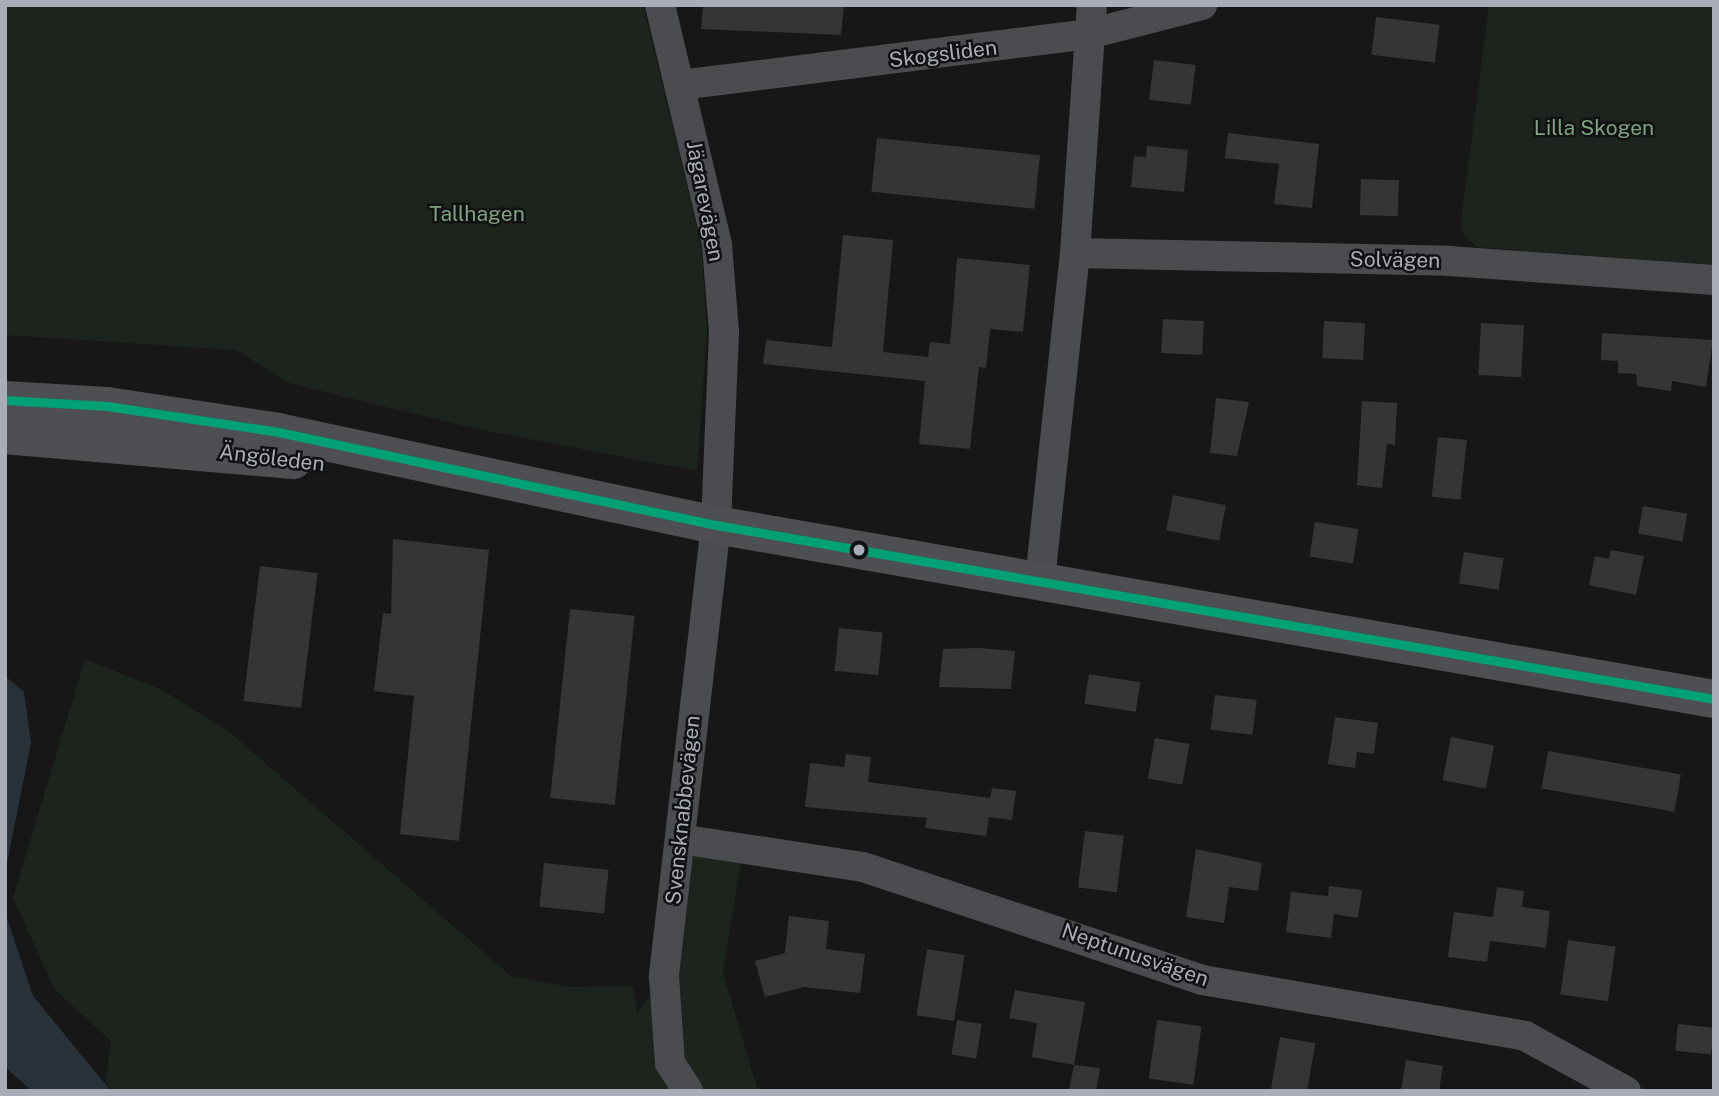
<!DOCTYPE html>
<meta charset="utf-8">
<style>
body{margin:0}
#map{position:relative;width:1719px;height:1096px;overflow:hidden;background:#171717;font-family:"Public Sans",sans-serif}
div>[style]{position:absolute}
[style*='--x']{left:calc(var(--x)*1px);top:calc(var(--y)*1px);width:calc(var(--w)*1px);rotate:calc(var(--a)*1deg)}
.green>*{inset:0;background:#1d241e}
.water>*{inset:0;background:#2a3239}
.building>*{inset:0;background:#353536;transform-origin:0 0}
.minor>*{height:30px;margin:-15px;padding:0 15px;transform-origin:15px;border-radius:15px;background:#4b4c50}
.major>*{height:38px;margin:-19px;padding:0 19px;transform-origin:19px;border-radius:19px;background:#4d4f52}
.bus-1>*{height:9px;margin:-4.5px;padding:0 4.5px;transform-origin:4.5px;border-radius:4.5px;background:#00a174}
.dots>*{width:19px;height:19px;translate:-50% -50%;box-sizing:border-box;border:4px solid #111113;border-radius:50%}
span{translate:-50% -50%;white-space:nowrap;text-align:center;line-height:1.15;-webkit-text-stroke:5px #111113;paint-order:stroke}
.street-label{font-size:21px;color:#a8adb8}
.park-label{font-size:21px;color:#7fa381}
.frame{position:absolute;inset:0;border:7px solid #a8adb8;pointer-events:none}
</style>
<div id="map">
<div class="green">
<div style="clip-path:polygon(5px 5px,643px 5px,701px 245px,707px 331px,697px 471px,472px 428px,289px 383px,236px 350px,5px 335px)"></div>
<div style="clip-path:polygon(1489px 5px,1714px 5px,1714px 265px,1476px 247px,1460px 229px)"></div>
<div style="clip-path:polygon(85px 659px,162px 690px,227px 730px,511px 976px,570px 987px,633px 986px,637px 1013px,664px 977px,680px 839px,743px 848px,723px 973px,758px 1091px,112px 1091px,106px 1080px,111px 1041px,55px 990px,13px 898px)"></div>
</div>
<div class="water">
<div style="clip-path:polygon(5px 676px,24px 692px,31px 743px,5px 873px)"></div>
<div style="clip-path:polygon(5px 912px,33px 996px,111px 1091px,32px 1091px,5px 1067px)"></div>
</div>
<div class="building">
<div style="clip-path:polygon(703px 5px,844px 5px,841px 35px,701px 29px)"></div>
<div style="left:1376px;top:17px;width:64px;height:38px;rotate:7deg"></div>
<div style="left:1154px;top:60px;width:42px;height:40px;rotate:7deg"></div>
<div style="clip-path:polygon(1228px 133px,1319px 144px,1312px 208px,1274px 204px,1279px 164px,1225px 158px)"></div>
<div style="left:877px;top:138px;width:164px;height:54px;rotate:6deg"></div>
<div style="clip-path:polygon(1147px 146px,1188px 150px,1184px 192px,1131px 187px,1134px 156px,1146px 157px)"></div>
<div style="left:1361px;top:179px;width:38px;height:36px;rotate:2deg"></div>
<div style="clip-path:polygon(843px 235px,893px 240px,883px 352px,928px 357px,930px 342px,950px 344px,957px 258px,1030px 265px,1023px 332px,990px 329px,986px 368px,979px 367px,970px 449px,919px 444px,925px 381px,763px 364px,766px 340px,832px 347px)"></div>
<div style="left:1163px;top:319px;width:41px;height:34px;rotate:3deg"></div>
<div style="left:1324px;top:321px;width:41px;height:37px;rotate:3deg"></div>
<div style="left:1481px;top:323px;width:43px;height:52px;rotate:3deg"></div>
<div style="clip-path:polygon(1602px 333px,1713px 340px,1706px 387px,1672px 381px,1671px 391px,1637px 386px,1636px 374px,1618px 373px,1618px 361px,1601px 360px)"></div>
<div style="clip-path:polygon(1216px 398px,1249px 402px,1237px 456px,1210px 453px)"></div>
<div style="clip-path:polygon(1362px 401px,1397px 403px,1395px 445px,1387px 444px,1382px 488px,1357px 485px)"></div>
<div style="left:1438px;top:437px;width:29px;height:60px;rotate:6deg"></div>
<div style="left:1173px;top:495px;width:54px;height:36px;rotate:11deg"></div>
<div style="left:1643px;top:506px;width:45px;height:28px;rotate:10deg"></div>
<div style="left:1315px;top:522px;width:44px;height:35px;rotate:9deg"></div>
<div style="clip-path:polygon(393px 539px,489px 550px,459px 841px,400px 834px,414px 696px,374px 691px,383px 613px,391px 614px)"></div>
<div style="clip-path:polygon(1611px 550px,1644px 556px,1636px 595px,1589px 585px,1595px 556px,1609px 559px)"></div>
<div style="left:1464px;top:552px;width:40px;height:32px;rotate:9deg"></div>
<div style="left:260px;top:566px;width:58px;height:136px;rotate:7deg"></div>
<div style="left:570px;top:609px;width:65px;height:190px;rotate:6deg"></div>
<div style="left:839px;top:628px;width:44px;height:43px;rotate:6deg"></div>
<div style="clip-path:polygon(978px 648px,1015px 651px,1011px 689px,939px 687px,943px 649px)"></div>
<div style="left:1089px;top:674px;width:52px;height:30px;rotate:9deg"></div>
<div style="left:1215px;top:695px;width:42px;height:35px;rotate:7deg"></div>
<div style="clip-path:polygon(1335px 717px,1378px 723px,1374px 754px,1357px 752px,1355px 768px,1328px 764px)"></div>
<div style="left:1451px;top:737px;width:44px;height:44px;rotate:11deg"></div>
<div style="left:1155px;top:738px;width:35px;height:41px;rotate:10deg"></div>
<div style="left:1548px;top:751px;width:135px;height:38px;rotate:10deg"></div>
<div style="clip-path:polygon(846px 754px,871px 757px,868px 782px,990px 798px,992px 788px,1016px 791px,1012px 820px,989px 817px,986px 836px,925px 828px,927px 818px,805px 807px,810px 763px,844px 767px)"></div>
<div style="left:1085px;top:831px;width:39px;height:57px;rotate:7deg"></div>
<div style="clip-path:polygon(1196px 849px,1262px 863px,1258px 891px,1229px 887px,1224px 923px,1186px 917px)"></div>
<div style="left:544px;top:863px;width:65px;height:44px;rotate:6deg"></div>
<div style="clip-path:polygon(1329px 886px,1362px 890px,1358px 918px,1334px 914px,1331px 938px,1286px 932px,1291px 892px,1328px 896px)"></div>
<div style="clip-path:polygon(1497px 887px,1524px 891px,1522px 907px,1550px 911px,1546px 948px,1490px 941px,1487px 962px,1448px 957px,1454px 912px,1493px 917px)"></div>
<div style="clip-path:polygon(789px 916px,829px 921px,826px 949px,865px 954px,860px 993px,804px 987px,765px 997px,755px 961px,785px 953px)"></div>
<div style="left:1568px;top:940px;width:48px;height:55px;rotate:8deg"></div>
<div style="left:927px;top:949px;width:38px;height:67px;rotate:9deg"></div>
<div style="clip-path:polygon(1015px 990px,1085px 1002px,1074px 1065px,1032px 1057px,1037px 1023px,1009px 1018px)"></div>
<div style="left:957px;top:1020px;width:25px;height:35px;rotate:9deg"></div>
<div style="left:1157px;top:1020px;width:45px;height:59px;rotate:8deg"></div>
<div style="left:1678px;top:1024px;width:36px;height:27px;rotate:6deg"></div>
<div style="left:1280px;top:1037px;width:36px;height:55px;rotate:10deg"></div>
<div style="clip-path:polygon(1406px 1060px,1443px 1066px,1439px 1091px,1401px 1091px)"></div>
<div style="clip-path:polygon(1074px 1065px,1100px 1068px,1096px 1091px,1069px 1091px)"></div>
</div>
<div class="minor">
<div style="--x:660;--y:5;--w:247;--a:76.6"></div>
<div style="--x:717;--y:245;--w:87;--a:85.4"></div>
<div style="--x:724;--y:332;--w:193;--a:92.4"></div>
<div style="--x:716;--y:525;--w:455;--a:96.6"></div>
<div style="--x:664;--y:977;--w:86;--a:86"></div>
<div style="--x:670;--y:1063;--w:33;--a:57"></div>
<div style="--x:680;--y:85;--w:412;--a:-7.1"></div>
<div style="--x:1089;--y:34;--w:117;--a:-14.4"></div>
<div style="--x:1075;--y:253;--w:374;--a:1.2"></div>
<div style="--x:1449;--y:261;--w:266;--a:4.1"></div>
<div style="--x:1040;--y:580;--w:329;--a:-83.9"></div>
<div style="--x:1075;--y:253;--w:249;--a:-86.1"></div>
<div style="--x:680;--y:839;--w:185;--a:8.7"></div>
<div style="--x:863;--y:867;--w:357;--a:18.4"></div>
<div style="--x:1202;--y:980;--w:328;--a:9.8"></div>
<div style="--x:1525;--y:1036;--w:115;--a:28.6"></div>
</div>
<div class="major">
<div style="--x:5;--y:400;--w:102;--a:3.4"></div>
<div style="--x:107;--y:406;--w:173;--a:8.6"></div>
<div style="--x:278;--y:432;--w:448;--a:12"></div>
<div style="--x:716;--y:525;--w:1013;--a:9.89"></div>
<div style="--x:5;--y:435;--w:289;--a:5"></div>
</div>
<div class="bus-1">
<div style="--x:5;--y:400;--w:102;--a:3.4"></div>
<div style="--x:107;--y:406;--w:173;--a:8.6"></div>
<div style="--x:278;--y:432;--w:448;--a:12"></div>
<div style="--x:716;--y:525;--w:1013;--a:9.89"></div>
</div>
<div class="dots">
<div style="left:859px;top:550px;background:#a8adb8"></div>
</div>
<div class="street-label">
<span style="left:943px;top:54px;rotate:-7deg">Skogsliden</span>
<span style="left:705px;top:201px;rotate:79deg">Jägarevägen</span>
<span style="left:1395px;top:260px;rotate:1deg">Solvägen</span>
<span style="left:272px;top:458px;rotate:7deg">Ängöleden</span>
<span style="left:683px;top:810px;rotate:-84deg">Svensknabbevägen</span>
<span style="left:1135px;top:955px;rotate:19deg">Neptunusvägen</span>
</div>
<div class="park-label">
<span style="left:1594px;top:128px">Lilla Skogen</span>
<span style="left:477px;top:214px">Tallhagen</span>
</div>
<div class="frame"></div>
</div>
